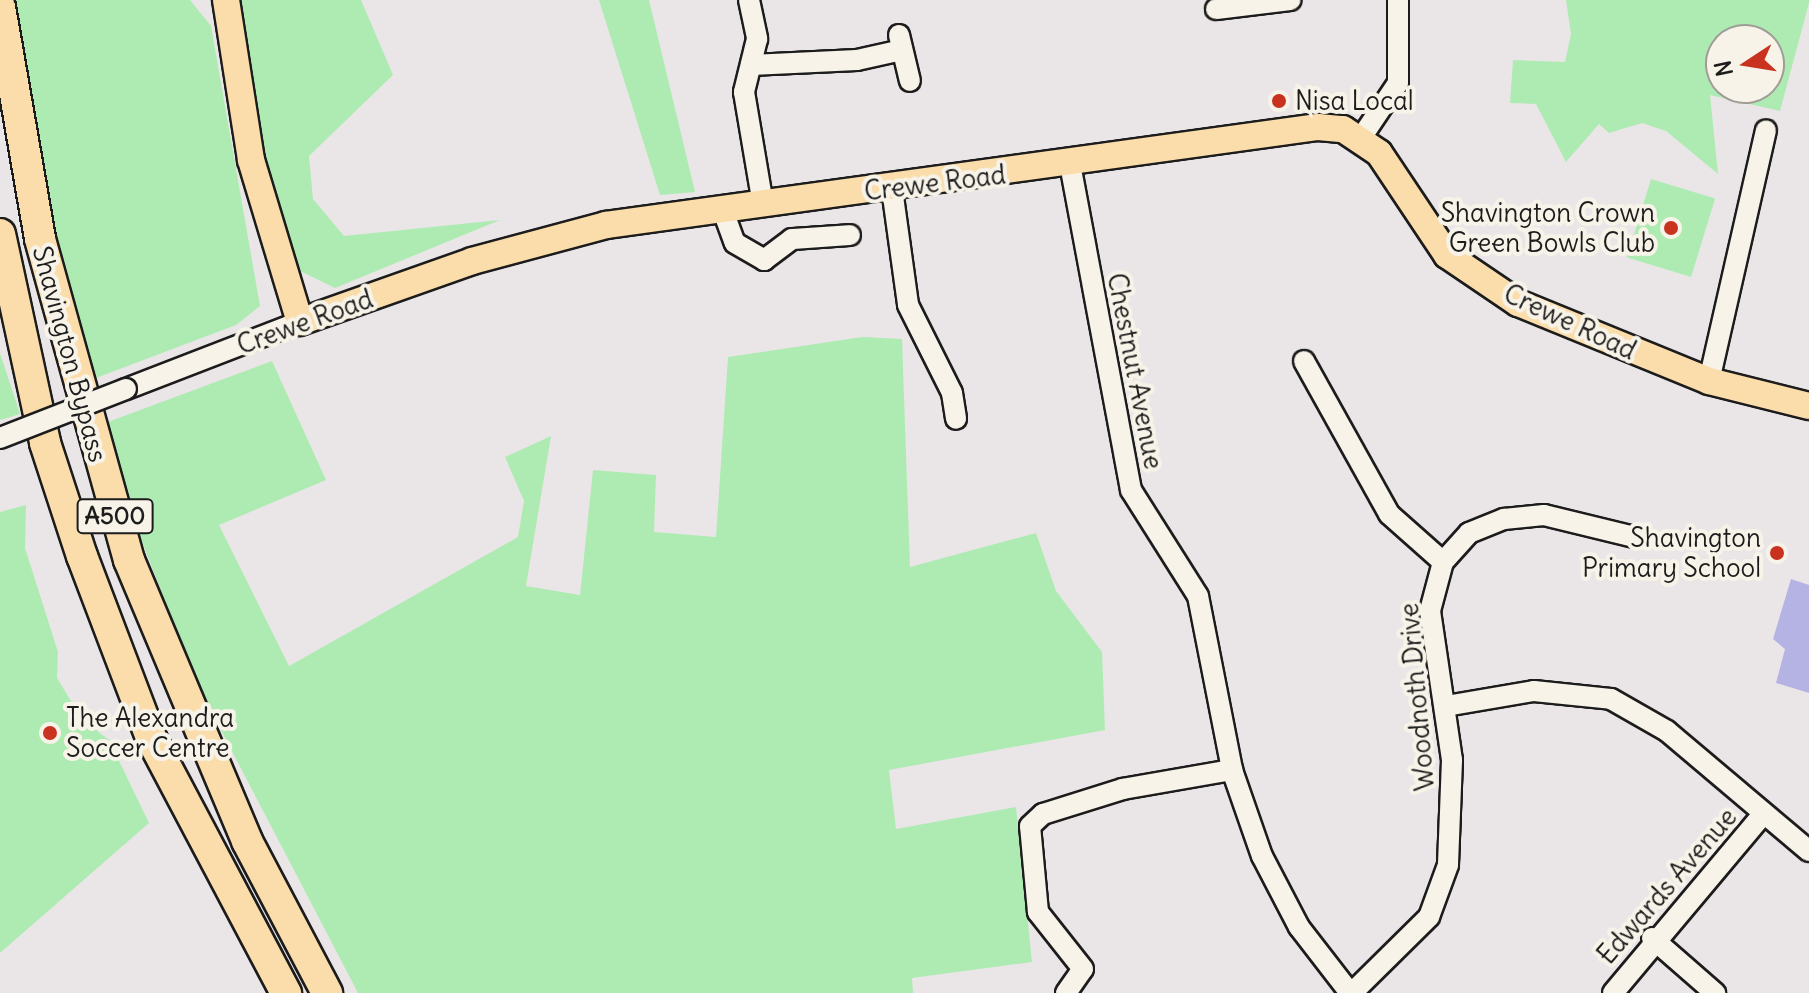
<!DOCTYPE html>
<style>
body{margin:0}
#map{position:relative;width:1809px;height:993px;overflow:hidden;background:#eae6e7;font-family:Delius,sans-serif}
div>[style]{position:absolute}
[style*='--x']{left:calc(var(--x)*1px);top:calc(var(--y)*1px);width:calc(var(--w)*1px);rotate:calc(var(--a)*1deg)}
.green>*{inset:0;background:#aeebb2;transform-origin:0 0}
.building>*{inset:0;background:#b5b3e4}
.roads{filter:drop-shadow(2px 0 #1c1c1c) drop-shadow(-2px 0 #1c1c1c) drop-shadow(0 2px #1c1c1c) drop-shadow(0 -2px #1c1c1c)}
.minor>*{height:20px;margin:-10px;padding:0 10px;transform-origin:10px;border-radius:10px;background:#f7f3e8}
.major>*{height:26px;margin:-13px;padding:0 13px;transform-origin:13px;border-radius:13px;background:#faddab}
.highway>*{height:30px;margin:-15px;padding:0 15px;transform-origin:15px;border-radius:15px;background:#faddab}
.bridges{filter:drop-shadow(2px 0 #1c1c1c) drop-shadow(-2px 0 #1c1c1c) drop-shadow(0 2px #1c1c1c) drop-shadow(0 -2px #1c1c1c)}
.minor-bridge>*{height:20px;margin:-10px;padding:0 10px;transform-origin:10px;border-radius:10px;background:#f7f3e8}
.dots>*{width:22px;height:22px;translate:-50% -50%;box-sizing:border-box;border:4px solid #f7f3e8;border-radius:50%}
span{translate:-50% -50%;white-space:nowrap;text-align:center;line-height:1.15;-webkit-text-stroke:8px #f7f3e8;paint-order:stroke}
.shield-label span{padding:2px 6px;background:#f7f3e8;border:2px solid;border-radius:6px;-webkit-text-stroke-width:0}
.shield-label{font-size:24px;color:#1c1c1c;font-weight:700}
.poi-label{font-size:26px;color:#1c1c1c}
.left{translate:0 -50%;text-align:left}
.right{translate:-100% -50%;text-align:right}
.street-label{font-size:26px;color:#1c1c1c}
.north{position:absolute;left:1705px;top:24px;width:80px;height:80px;box-sizing:border-box;background:#f7f3e8;border:2px solid #9f9d96;border-radius:50%;rotate:258deg;font-size:22px;font-weight:700;line-height:32px;text-align:center;color:#1c1c1c}
.north::after{content:'';display:block;margin:auto;width:28px;height:36px;background:#c8321e;clip-path:polygon(50% 0,100% 100%,50% 72%,0 100%)}
</style>
<div id="map">
<div class="green">
<div style="clip-path:polygon(11px 0,190px 0,211px 26px,260px 306px,236px 325px,88px 381px,19px 72px)"></div>
<div style="clip-path:polygon(238px 0,361px 0,393px 75px,309px 156px,313px 199px,344px 236px,500px 220px,335px 288px,298px 270px,258px 139px)"></div>
<div style="clip-path:polygon(599px 0,649px 0,695px 192px,660px 195px)"></div>
<div style="clip-path:polygon(evenodd,1566px 0,1809px 0,1809px 3px,1780px 111px,1710px 95px,1718px 174px,1666px 131px,1642px 123px,1609px 133px,1599px 124px,1566px 162px,1536px 104px,1510px 103px,1513px 60px,1565px 62px,1571px 34px,1566px 0,1769px 40px,1769px 88px,1721px 88px,1721px 40px,1769px 40px)"></div>
<div style="left:1651px;top:179px;width:67px;height:82px;rotate:17deg"></div>
<div style="clip-path:polygon(862px 337px,902px 339px,910px 567px,1036px 533px,1056px 591px,1102px 652px,1105px 730px,889px 770px,896px 829px,1016px 807px,1032px 962px,912px 978px,913px 993px,358px 993px,198px 686px,97px 426px,272px 361px,326px 480px,219px 525px,289px 666px,518px 537px,524px 501px,505px 457px,551px 436px,526px 586px,580px 595px,593px 470px,656px 475px,654px 532px,716px 537px,728px 357px)"></div>
<div style="clip-path:polygon(0 353px,20px 414px,0 420px)"></div>
<div style="clip-path:polygon(26px 505px,25px 548px,58px 652px,57px 678px,82px 719px,109px 740px,149px 823px,0 953px,0 512px)"></div>
</div>
<div class="building">
<div style="clip-path:polygon(1791px 579px,1809px 585px,1809px 693px,1776px 683px,1785px 649px,1773px 639px)"></div>
</div>
<div class="roads">
<div class="minor">
<div style="--x:749;--y:0;--w:40;--a:78"></div>
<div style="--x:757;--y:39;--w:55;--a:103.8"></div>
<div style="--x:744;--y:92;--w:114;--a:80.4"></div>
<div style="--x:1216;--y:9;--w:75;--a:-6.9"></div>
<div style="--x:899;--y:35;--w:47;--a:76.6"></div>
<div style="--x:751;--y:65;--w:106;--a:-2.7"></div>
<div style="--x:857;--y:60;--w:46;--a:-12.5"></div>
<div style="--x:1361;--y:138;--w:66;--a:-56.1"></div>
<div style="--x:1398;--y:83;--w:83;--a:-90"></div>
<div style="--x:1070;--y:164;--w:332;--a:79.4"></div>
<div style="--x:1131;--y:490;--w:125;--a:57.7"></div>
<div style="--x:1198;--y:596;--w:177;--a:78.9"></div>
<div style="--x:1232;--y:770;--w:91;--a:70.8"></div>
<div style="--x:1262;--y:856;--w:80;--a:62.5"></div>
<div style="--x:1299;--y:927;--w:83;--a:52.3"></div>
<div style="--x:892;--y:189;--w:117;--a:82.1"></div>
<div style="--x:908;--y:305;--w:98;--a:63.4"></div>
<div style="--x:952;--y:393;--w:26;--a:81"></div>
<div style="--x:722;--y:208;--w:37;--a:70"></div>
<div style="--x:735;--y:243;--w:34;--a:30"></div>
<div style="--x:764;--y:260;--w:35;--a:-37"></div>
<div style="--x:792;--y:239;--w:58;--a:-3.9"></div>
<div style="--x:1304;--y:361;--w:175;--a:60.9"></div>
<div style="--x:1389;--y:514;--w:72;--a:41.6"></div>
<div style="--x:1443;--y:562;--w:51;--a:104.9"></div>
<div style="--x:1430;--y:611;--w:151;--a:81.6"></div>
<div style="--x:1452;--y:760;--w:105;--a:92.2"></div>
<div style="--x:1448;--y:865;--w:55;--a:110.1"></div>
<div style="--x:1429;--y:917;--w:108;--a:135.4"></div>
<div style="--x:1709;--y:381;--w:257;--a:-77.2"></div>
<div style="--x:126;--y:389;--w:186;--a:-21.1"></div>
<div style="--x:1443;--y:562;--w:39;--a:-48"></div>
<div style="--x:1469;--y:533;--w:38;--a:-22"></div>
<div style="--x:1504;--y:519;--w:40;--a:-5.7"></div>
<div style="--x:1544;--y:515;--w:93;--a:13.7"></div>
<div style="--x:1446;--y:706;--w:89;--a:-9.7"></div>
<div style="--x:1534;--y:691;--w:77;--a:5.9"></div>
<div style="--x:1611;--y:699;--w:64;--a:29.7"></div>
<div style="--x:1667;--y:731;--w:186;--a:40.2"></div>
<div style="--x:1652;--y:938;--w:84;--a:41.1"></div>
<div style="--x:1066;--y:993;--w:29;--a:-55"></div>
<div style="--x:1083;--y:969;--w:73;--a:-128.3"></div>
<div style="--x:1038;--y:912;--w:86;--a:-95.3"></div>
<div style="--x:1030;--y:826;--w:18;--a:-43"></div>
<div style="--x:1043;--y:814;--w:84;--a:-17.4"></div>
<div style="--x:1123;--y:789;--w:111;--a:-9.9"></div>
<div style="--x:1613;--y:993;--w:234;--a:-50"></div>
</div>
<div class="major">
<div style="--x:226;--y:0;--w:162;--a:81.1"></div>
<div style="--x:251;--y:160;--w:169;--a:73.2"></div>
<div style="--x:300;--y:322;--w:182;--a:-19.5"></div>
<div style="--x:472;--y:261;--w:139;--a:-15"></div>
<div style="--x:606;--y:225;--w:719;--a:-7.84"></div>
<div style="--x:1318;--y:127;--w:25;--a:5"></div>
<div style="--x:1343;--y:129;--w:43;--a:33.7"></div>
<div style="--x:1379;--y:153;--w:123;--a:56.3"></div>
<div style="--x:1447;--y:255;--w:86;--a:34.1"></div>
<div style="--x:1518;--y:303;--w:206;--a:22.2"></div>
<div style="--x:1709;--y:381;--w:103;--a:14"></div>
</div>
<div class="highway">
<div style="--x:0;--y:7;--w:235;--a:80.2"></div>
<div style="--x:40;--y:239;--w:333;--a:74.5"></div>
<div style="--x:129;--y:560;--w:305;--a:67.2"></div>
<div style="--x:247;--y:841;--w:172;--a:62.2"></div>
<div style="--x:0;--y:234;--w:214;--a:77.8"></div>
<div style="--x:45;--y:443;--w:119;--a:71.9"></div>
<div style="--x:82;--y:556;--w:195;--a:69.2"></div>
<div style="--x:151;--y:738;--w:289;--a:62.1"></div>
</div>
</div>
<div class="bridges">
<div class="minor-bridge">
<div style="--x:0;--y:438;--w:135;--a:-21.3"></div>
</div>
</div>
<div class="dots">
<div style="left:1279px;top:101px;background:#c8321e"></div>
<div style="left:1671px;top:228px;background:#c8321e"></div>
<div style="left:1777px;top:553px;background:#c8321e"></div>
<div style="left:50px;top:733px;background:#c8321e"></div>
</div>
<div class="shield-label">
<span style="left:115px;top:516px">A500</span>
</div>
<div class="poi-label">
<span class="left" style="left:1295px;top:101px">Nisa Local</span>
<span class="right" style="left:1655px;top:228px">Shavington Crown<br>Green Bowls Club</span>
<span class="right" style="left:1761px;top:553px">Shavington<br>Primary School</span>
<span class="left" style="left:66px;top:733px">The Alexandra<br>Soccer Centre</span>
</div>
<div class="street-label">
<span style="left:935px;top:183px;rotate:-7deg">Crewe Road</span>
<span style="left:305px;top:322px;rotate:-20deg">Crewe Road</span>
<span style="left:1570px;top:322px;rotate:25deg">Crewe Road</span>
<span style="left:70px;top:354px;rotate:75deg">Shavington Bypass</span>
<span style="left:1135px;top:371px;rotate:79deg">Chestnut Avenue</span>
<span style="left:1417px;top:697px;rotate:-95deg">Woodnoth Drive</span>
<span style="left:1667px;top:886px;rotate:-49deg">Edwards Avenue</span>
</div>
<div class="north">N</div>
</div>
